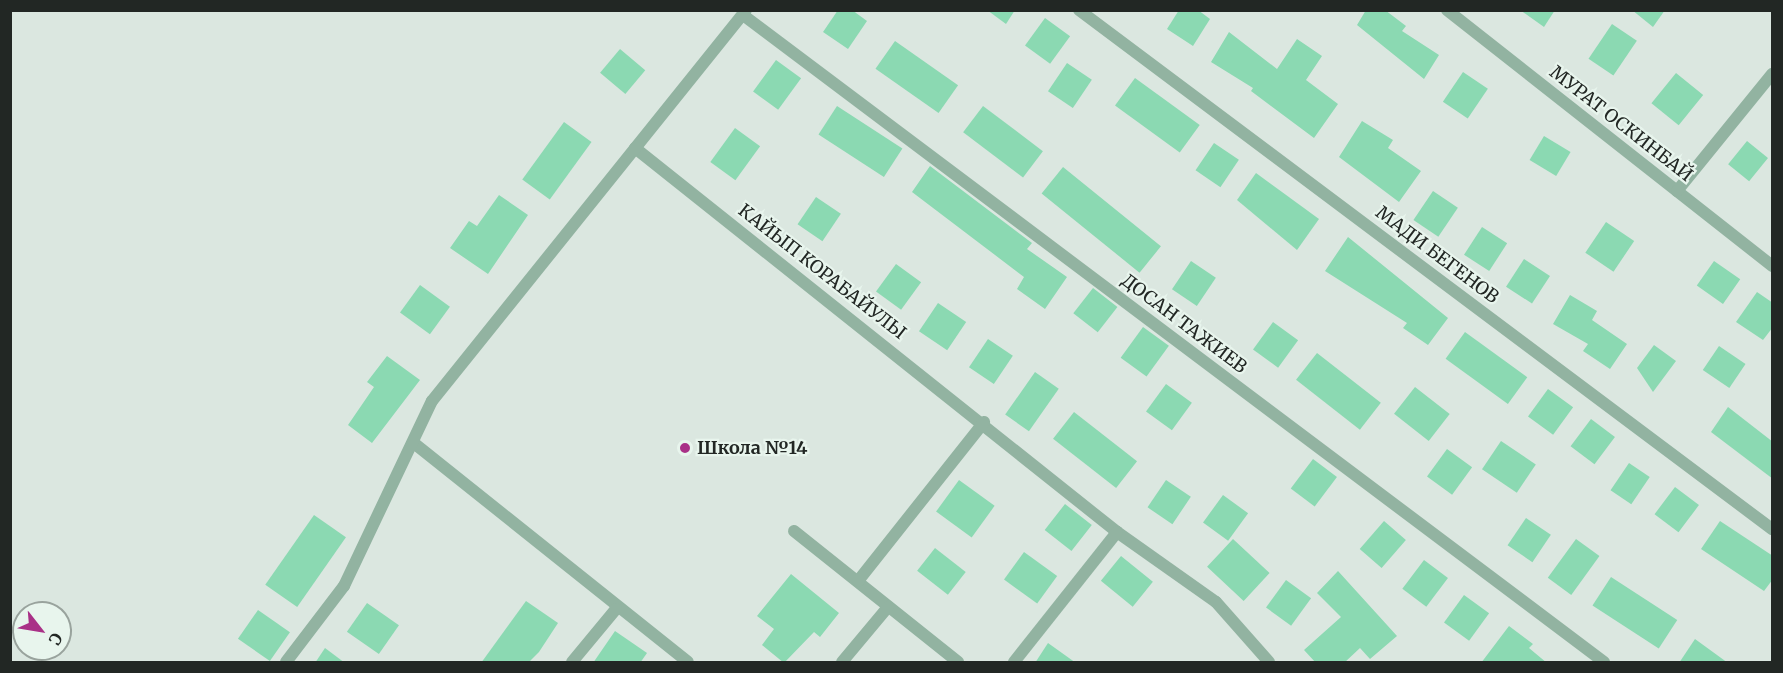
<!DOCTYPE html>
<meta charset="utf-8">
<style>
body{margin:0}
#map{position:relative;width:1783px;height:673px;overflow:hidden;background:#dbe7e0;font-family:Merriweather,serif}
div>[style]{position:absolute}
[style*='--x']{left:calc(var(--x)*1px);top:calc(var(--y)*1px);width:calc(var(--w)*1px);rotate:calc(var(--a)*1deg)}
.building>*{inset:0;background:#8bd9b2;transform-origin:0 0}
.minor>*{height:12px;margin:-6px;padding:0 6px;transform-origin:6px;border-radius:6px;background:#92b3a1}
.dots>*{width:16px;height:16px;translate:-50% -50%;box-sizing:border-box;border:3px solid #e8f5ed;border-radius:50%}
span{translate:-50% -50%;white-space:nowrap;text-align:center;line-height:1.15;-webkit-text-stroke:4.5px #e8f5ed;paint-order:stroke}
.street-label{font-size:18px;color:#222724}
.poi-label{font-size:18px;color:#222724;font-weight:700}
.left{translate:0 -50%;text-align:left}
.frame{position:absolute;inset:0;border:12px solid #222724;pointer-events:none}
.north{position:absolute;left:12px;top:601px;width:60px;height:60px;box-sizing:border-box;background:#e8f5ed;border:2px solid #99a39d;border-radius:50%;rotate:121deg;font-size:16px;font-weight:700;line-height:24px;text-align:center;color:#222724}
.north::after{content:'';display:block;margin:auto;width:21px;height:27px;background:#a93187;clip-path:polygon(50% 0,100% 100%,50% 72%,0 100%)}
</style>
<div id="map">
<div class="building">
<div style="clip-path:polygon(838px 10px,852px 10px,867px 21px,848px 49px,823px 32px)"></div>
<div style="clip-path:polygon(987px 10px,1015px 10px,1006px 24px)"></div>
<div style="clip-path:polygon(1179px 10px,1198px 10px,1210px 19px,1193px 46px,1167px 29px)"></div>
<div style="clip-path:polygon(1366px 10px,1385px 10px,1406px 26px,1402px 31px,1439px 55px,1424px 79px,1357px 25px)"></div>
<div style="clip-path:polygon(1520px 10px,1555px 10px,1544px 27px)"></div>
<div style="clip-path:polygon(1632px 10px,1665px 10px,1653px 27px)"></div>
<div style="left:1045px;top:18px;width:31px;height:34px;rotate:36deg"></div>
<div style="left:1612px;top:24px;width:30px;height:42px;rotate:34deg"></div>
<div style="clip-path:polygon(1229px 32px,1277px 69px,1297px 39px,1322px 56px,1306px 80px,1338px 104px,1314px 138px,1251px 91px,1253px 88px,1211px 62px)"></div>
<div style="left:895px;top:41px;width:77px;height:34px;rotate:35deg"></div>
<div style="left:620px;top:49px;width:33px;height:31px;rotate:40deg"></div>
<div style="left:776px;top:60px;width:31px;height:39px;rotate:36deg"></div>
<div style="left:1067px;top:63px;width:30px;height:34px;rotate:34deg"></div>
<div style="left:1463px;top:72px;width:30px;height:36px;rotate:34deg"></div>
<div style="left:1676px;top:73px;width:35px;height:39px;rotate:39deg"></div>
<div style="left:1135px;top:78px;width:80px;height:34px;rotate:36deg"></div>
<div style="left:837px;top:106px;width:78px;height:34px;rotate:33deg"></div>
<div style="left:983px;top:106px;width:75px;height:33px;rotate:37deg"></div>
<div style="clip-path:polygon(1362px 121px,1393px 140px,1388px 148px,1421px 171px,1399px 202px,1339px 157px)"></div>
<div style="left:564px;top:122px;width:34px;height:71px;rotate:36deg"></div>
<div style="left:735px;top:128px;width:31px;height:42px;rotate:36deg"></div>
<div style="left:1544px;top:136px;width:31px;height:28px;rotate:31deg"></div>
<div style="left:1747px;top:141px;width:27px;height:30px;rotate:39deg"></div>
<div style="left:1214px;top:143px;width:30px;height:33px;rotate:34deg"></div>
<div style="clip-path:polygon(930px 166px,1032px 243px,1027px 249px,1067px 277px,1045px 309px,1017px 289px,1024px 277px,912px 192px)"></div>
<div style="left:1063px;top:167px;width:126px;height:34px;rotate:39deg"></div>
<div style="clip-path:polygon(1256px 173px,1319px 219px,1297px 250px,1237px 200px)"></div>
<div style="left:1433px;top:191px;width:30px;height:35px;rotate:34deg"></div>
<div style="clip-path:polygon(499px 195px,528px 215px,488px 274px,450px 248px,469px 221px,477px 226px)"></div>
<div style="left:816px;top:197px;width:30px;height:33px;rotate:34deg"></div>
<div style="left:1606px;top:222px;width:34px;height:37px;rotate:34deg"></div>
<div style="left:1482px;top:227px;width:30px;height:33px;rotate:33deg"></div>
<div style="clip-path:polygon(1348px 237px,1448px 318px,1428px 345px,1403px 328px,1407px 323px,1325px 271px)"></div>
<div style="left:1524px;top:259px;width:31px;height:33px;rotate:33deg"></div>
<div style="left:1191px;top:261px;width:30px;height:34px;rotate:34deg"></div>
<div style="left:1714px;top:261px;width:32px;height:30px;rotate:35deg"></div>
<div style="left:896px;top:264px;width:31px;height:34px;rotate:36deg"></div>
<div style="left:420px;top:285px;width:37px;height:34px;rotate:36deg"></div>
<div style="left:1093px;top:288px;width:31px;height:32px;rotate:38deg"></div>
<div style="clip-path:polygon(1757px 292px,1773px 303px,1773px 327px,1763px 340px,1736px 322px)"></div>
<div style="clip-path:polygon(1570px 295px,1597px 311px,1592px 320px,1627px 344px,1610px 369px,1583px 351px,1588px 344px,1553px 324px)"></div>
<div style="left:938px;top:303px;width:34px;height:34px;rotate:34deg"></div>
<div style="left:1273px;top:322px;width:31px;height:34px;rotate:36deg"></div>
<div style="left:1143px;top:327px;width:32px;height:38px;rotate:36deg"></div>
<div style="left:1465px;top:332px;width:77px;height:33px;rotate:36deg"></div>
<div style="left:988px;top:339px;width:30px;height:34px;rotate:34deg"></div>
<div style="clip-path:polygon(1654px 345px,1676px 361px,1653px 392px,1637px 368px)"></div>
<div style="left:1719px;top:346px;width:32px;height:29px;rotate:34deg"></div>
<div style="left:1317px;top:353px;width:81px;height:34px;rotate:38deg"></div>
<div style="clip-path:polygon(387px 356px,420px 380px,372px 443px,348px 425px,374px 387px,367px 382px)"></div>
<div style="left:1035px;top:372px;width:29px;height:52px;rotate:35deg"></div>
<div style="left:1166px;top:384px;width:32px;height:34px;rotate:36deg"></div>
<div style="left:1415px;top:387px;width:44px;height:34px;rotate:38deg"></div>
<div style="left:1548px;top:389px;width:31px;height:34px;rotate:36deg"></div>
<div style="clip-path:polygon(1728px 407px,1773px 442px,1773px 479px,1711px 432px)"></div>
<div style="left:1074px;top:412px;width:80px;height:34px;rotate:38deg"></div>
<div style="left:1591px;top:419px;width:30px;height:34px;rotate:37deg"></div>
<div style="left:1501px;top:441px;width:42px;height:34px;rotate:34deg"></div>
<div style="left:1447px;top:449px;width:31px;height:34px;rotate:36deg"></div>
<div style="left:1313px;top:459px;width:30px;height:37px;rotate:37deg"></div>
<div style="left:1629px;top:463px;width:25px;height:33px;rotate:34deg"></div>
<div style="left:959px;top:480px;width:44px;height:39px;rotate:36deg"></div>
<div style="left:1166px;top:480px;width:30px;height:33px;rotate:34deg"></div>
<div style="left:1675px;top:487px;width:30px;height:34px;rotate:37deg"></div>
<div style="left:1223px;top:495px;width:31px;height:34px;rotate:36deg"></div>
<div style="left:1065px;top:504px;width:34px;height:33px;rotate:38deg"></div>
<div style="left:314px;top:515px;width:39px;height:85px;rotate:35deg"></div>
<div style="left:1526px;top:518px;width:30px;height:33px;rotate:34deg"></div>
<div style="left:1384px;top:521px;width:29px;height:37px;rotate:41deg"></div>
<div style="clip-path:polygon(1720px 521px,1773px 556px,1773px 579px,1764px 591px,1701px 549px)"></div>
<div style="left:1233px;top:539px;width:50px;height:38px;rotate:43deg"></div>
<div style="left:1576px;top:539px;width:29px;height:48px;rotate:36deg"></div>
<div style="left:935px;top:548px;width:39px;height:29px;rotate:38deg"></div>
<div style="left:1024px;top:552px;width:41px;height:34px;rotate:36deg"></div>
<div style="left:1121px;top:556px;width:41px;height:32px;rotate:39deg"></div>
<div style="left:1424px;top:560px;width:30px;height:36px;rotate:37deg"></div>
<div style="clip-path:polygon(1338px 571px,1397px 636px,1370px 659px,1360px 648px,1344px 663px,1316px 663px,1304px 650px,1341px 617px,1317px 593px)"></div>
<div style="clip-path:polygon(791px 574px,839px 613px,820px 637px,814px 632px,784px 663px,762px 645px,774px 629px,757px 616px)"></div>
<div style="left:1611px;top:577px;width:79px;height:34px;rotate:33deg"></div>
<div style="left:1286px;top:580px;width:31px;height:34px;rotate:36deg"></div>
<div style="left:1464px;top:595px;width:31px;height:34px;rotate:36deg"></div>
<div style="clip-path:polygon(526px 601px,558px 623px,539px 652px,528px 663px,481px 663px)"></div>
<div style="left:367px;top:603px;width:39px;height:35px;rotate:35deg"></div>
<div style="left:258px;top:610px;width:39px;height:35px;rotate:35deg"></div>
<div style="clip-path:polygon(1509px 626px,1533px 644px,1529px 648px,1547px 663px,1481px 663px)"></div>
<div style="clip-path:polygon(615px 631px,647px 653px,640px 663px,593px 663px)"></div>
<div style="clip-path:polygon(1695px 639px,1728px 663px,1679px 663px)"></div>
<div style="clip-path:polygon(1048px 643px,1076px 663px,1035px 663px)"></div>
<div style="clip-path:polygon(325px 648px,345px 663px,315px 663px)"></div>
</div>
<div class="minor">
<div style="--x:1079;--y:10;--w:866;--a:36.83"></div>
<div style="--x:1447;--y:10;--w:414;--a:38.2"></div>
<div style="--x:743;--y:15;--w:1077;--a:36.92"></div>
<div style="--x:635;--y:148;--w:616;--a:38.54"></div>
<div style="--x:1117;--y:532;--w:121;--a:35.3"></div>
<div style="--x:1216;--y:602;--w:80;--a:48.5"></div>
<div style="--x:1677;--y:191;--w:151;--a:-50.9"></div>
<div style="--x:415;--y:444;--w:349;--a:38.6"></div>
<div style="--x:794;--y:531;--w:210;--a:38.6"></div>
<div style="--x:858;--y:581;--w:203;--a:-51.6"></div>
<div style="--x:286;--y:662;--w:96;--a:-52.7"></div>
<div style="--x:344;--y:586;--w:205;--a:-64.6"></div>
<div style="--x:432;--y:401;--w:501;--a:-51.23"></div>
<div style="--x:572;--y:662;--w:69;--a:-50.3"></div>
<div style="--x:842;--y:662;--w:72;--a:-50.1"></div>
<div style="--x:1014;--y:662;--w:166;--a:-51.6"></div>
</div>
<div class="dots">
<div style="left:685px;top:448px;background:#a93187"></div>
</div>
<div class="street-label">
<span style="left:1621px;top:124px;rotate:38deg">МУРАТ ОСКИНБАЙ</span>
<span style="left:1437px;top:255px;rotate:37deg">МАДИ БЕГЕНОВ</span>
<span style="left:822px;top:272px;rotate:38deg">КАЙЫП КОРАБАЙУЛЫ</span>
<span style="left:1184px;top:324px;rotate:37deg">ДОСАН ТАЖИЕВ</span>
</div>
<div class="poi-label">
<span class="left" style="left:697px;top:448px">Школа №14</span>
</div>
<div class="frame"></div>
<div class="north">С</div>
</div>
